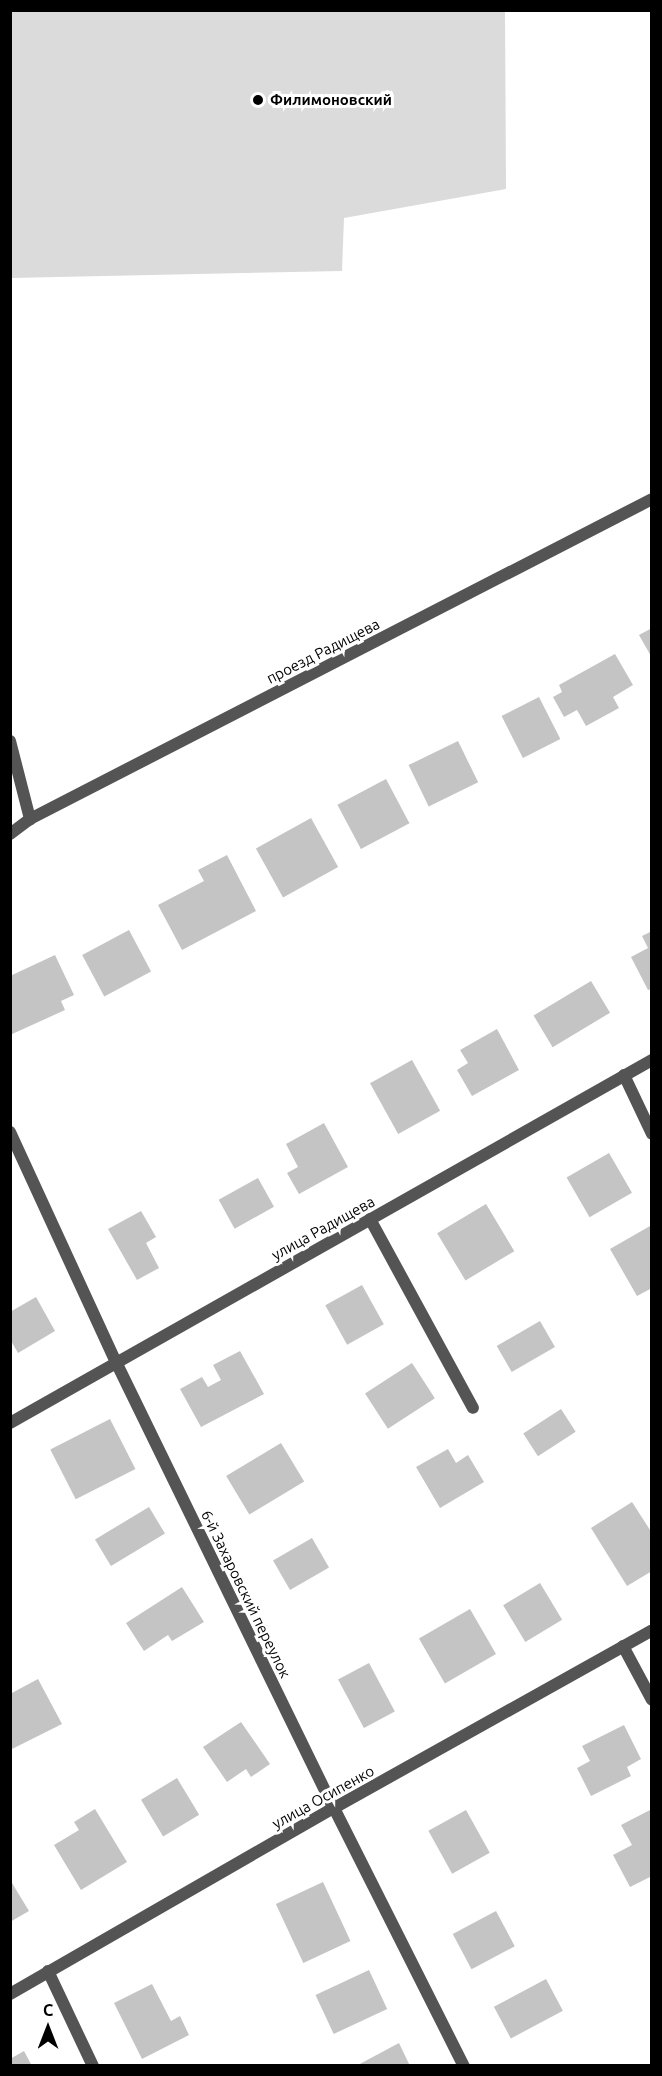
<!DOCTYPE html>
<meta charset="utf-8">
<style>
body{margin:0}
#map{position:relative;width:662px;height:2076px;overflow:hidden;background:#fff;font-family:Ubuntu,sans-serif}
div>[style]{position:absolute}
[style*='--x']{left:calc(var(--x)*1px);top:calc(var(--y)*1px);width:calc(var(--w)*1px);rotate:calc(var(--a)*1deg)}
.green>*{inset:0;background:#dbdbdb}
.building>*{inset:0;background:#c4c4c4;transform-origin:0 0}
.lane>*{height:12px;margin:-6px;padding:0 6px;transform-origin:6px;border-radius:6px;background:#545454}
.street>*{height:12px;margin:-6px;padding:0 6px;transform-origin:6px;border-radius:6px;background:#545454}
.dots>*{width:16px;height:16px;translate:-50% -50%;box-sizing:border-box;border:3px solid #fff;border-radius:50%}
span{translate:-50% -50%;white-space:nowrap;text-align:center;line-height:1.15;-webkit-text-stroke:6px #fff;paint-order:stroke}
.poi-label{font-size:15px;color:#000;font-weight:700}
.left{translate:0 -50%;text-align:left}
.street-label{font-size:15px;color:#000}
.frame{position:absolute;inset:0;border:12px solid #000;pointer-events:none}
.north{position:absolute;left:18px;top:1998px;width:60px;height:60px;-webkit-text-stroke:4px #fff;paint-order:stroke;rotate:0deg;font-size:16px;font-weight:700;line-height:24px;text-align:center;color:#000}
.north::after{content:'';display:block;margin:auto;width:21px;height:27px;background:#000;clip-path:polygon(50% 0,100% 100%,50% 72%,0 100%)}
</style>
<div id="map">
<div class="green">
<div style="clip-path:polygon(10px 11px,505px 11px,506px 189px,344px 218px,342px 271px,11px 278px)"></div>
</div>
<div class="building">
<div style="clip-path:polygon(652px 628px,652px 658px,639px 635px)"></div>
<div style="clip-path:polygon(615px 654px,633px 685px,613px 697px,619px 708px,586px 726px,577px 710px,564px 717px,553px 697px,562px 692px,559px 685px)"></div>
<div style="left:539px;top:697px;width:47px;height:42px;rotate:63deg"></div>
<div style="left:458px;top:741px;width:46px;height:55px;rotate:64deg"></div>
<div style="left:386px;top:779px;width:50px;height:55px;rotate:62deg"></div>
<div style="left:311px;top:818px;width:56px;height:63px;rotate:61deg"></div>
<div style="clip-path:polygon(227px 855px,256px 911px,182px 950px,158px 905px,204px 881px,198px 870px)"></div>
<div style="left:129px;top:930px;width:47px;height:53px;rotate:62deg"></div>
<div style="clip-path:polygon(652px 931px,652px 989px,648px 990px,631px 957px,648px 948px,642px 936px)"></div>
<div style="clip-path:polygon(55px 955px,74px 995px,61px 1001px,65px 1010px,10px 1035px,10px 976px)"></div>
<div style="left:591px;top:981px;width:37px;height:67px;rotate:59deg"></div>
<div style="clip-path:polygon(497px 1029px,519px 1070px,472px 1096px,457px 1070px,468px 1063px,460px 1050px)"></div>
<div style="left:412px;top:1060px;width:58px;height:48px;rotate:61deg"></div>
<div style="clip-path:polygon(324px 1123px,348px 1167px,299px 1194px,287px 1173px,298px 1167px,286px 1144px)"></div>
<div style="left:609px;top:1153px;width:46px;height:49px;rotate:60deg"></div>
<div style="left:258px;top:1178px;width:33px;height:45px;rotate:61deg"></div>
<div style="left:486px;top:1204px;width:55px;height:57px;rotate:59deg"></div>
<div style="clip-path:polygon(141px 1211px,156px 1237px,146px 1243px,159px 1268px,137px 1280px,108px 1229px)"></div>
<div style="clip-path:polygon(650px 1226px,652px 1288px,637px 1296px,610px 1249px)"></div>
<div style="left:362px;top:1285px;width:45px;height:42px;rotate:61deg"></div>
<div style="clip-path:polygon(36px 1297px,55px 1331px,18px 1353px,10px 1339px,10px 1312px)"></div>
<div style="left:540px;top:1321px;width:30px;height:50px;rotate:60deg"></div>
<div style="clip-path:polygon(240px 1351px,264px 1394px,201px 1427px,180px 1389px,202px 1377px,208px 1387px,221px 1380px,213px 1365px)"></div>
<div style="left:412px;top:1363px;width:42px;height:56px;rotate:57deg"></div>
<div style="left:561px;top:1409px;width:27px;height:45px;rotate:57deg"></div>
<div style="left:110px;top:1419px;width:56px;height:67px;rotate:63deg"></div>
<div style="left:281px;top:1443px;width:45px;height:64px;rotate:59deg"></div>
<div style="clip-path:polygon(448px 1449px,456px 1463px,468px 1455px,484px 1482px,440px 1508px,416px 1467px)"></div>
<div style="clip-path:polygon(632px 1502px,652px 1533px,652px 1571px,627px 1586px,591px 1528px)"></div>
<div style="left:149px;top:1507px;width:31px;height:63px;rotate:59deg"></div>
<div style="left:312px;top:1538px;width:34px;height:45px;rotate:60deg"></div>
<div style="left:540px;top:1583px;width:43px;height:43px;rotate:59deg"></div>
<div style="clip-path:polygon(182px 1587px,204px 1622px,172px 1641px,168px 1635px,144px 1651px,126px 1623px)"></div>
<div style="left:470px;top:1609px;width:52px;height:59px;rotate:60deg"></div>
<div style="left:369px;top:1663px;width:55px;height:35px;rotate:62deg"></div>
<div style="clip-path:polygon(38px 1679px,62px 1724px,10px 1750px,10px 1694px)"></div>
<div style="clip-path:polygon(241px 1722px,270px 1764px,251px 1777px,246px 1769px,227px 1782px,203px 1747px)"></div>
<div style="clip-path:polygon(624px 1725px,641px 1759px,627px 1767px,631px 1776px,591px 1796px,577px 1768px,590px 1761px,582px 1746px)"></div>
<div style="left:177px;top:1778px;width:43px;height:42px;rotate:59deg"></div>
<div style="clip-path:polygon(95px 1809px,127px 1862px,81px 1890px,54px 1845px,79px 1830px,74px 1822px)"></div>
<div style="clip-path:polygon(652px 1809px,652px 1876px,630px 1887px,613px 1855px,632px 1845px,621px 1825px)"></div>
<div style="left:466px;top:1810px;width:49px;height:43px;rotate:61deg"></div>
<div style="left:323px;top:1882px;width:65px;height:52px;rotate:65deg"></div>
<div style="clip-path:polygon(12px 1883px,29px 1911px,10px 1922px,10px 1884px)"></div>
<div style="left:496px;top:1911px;width:40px;height:49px;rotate:62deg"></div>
<div style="left:369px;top:1970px;width:43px;height:59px;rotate:65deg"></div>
<div style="left:546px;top:1979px;width:36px;height:59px;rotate:62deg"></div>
<div style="clip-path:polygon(152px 1984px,171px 2021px,180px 2016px,189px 2035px,142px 2059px,114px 2003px)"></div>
<div style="clip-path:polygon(399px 2043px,410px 2066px,356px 2066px)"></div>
<div style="clip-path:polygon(24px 2051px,32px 2066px,10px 2066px,10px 2059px)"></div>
</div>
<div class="lane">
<div style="--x:10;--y:741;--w:81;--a:75.6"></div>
<div style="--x:624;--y:1075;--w:65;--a:64.6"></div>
<div style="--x:370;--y:1219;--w:215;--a:61.4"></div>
</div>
<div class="street">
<div style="--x:10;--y:834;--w:25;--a:-37"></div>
<div style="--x:30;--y:819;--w:699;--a:-27.22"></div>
<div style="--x:10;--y:1132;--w:253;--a:65.3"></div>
<div style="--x:116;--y:1362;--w:496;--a:64"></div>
<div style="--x:334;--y:1808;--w:289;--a:63.3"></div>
<div style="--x:10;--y:1423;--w:738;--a:-29.48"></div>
<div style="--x:623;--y:1646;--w:61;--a:61.8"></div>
<div style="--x:48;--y:1971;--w:105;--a:64.7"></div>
<div style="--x:10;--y:1994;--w:374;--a:-29.9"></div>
<div style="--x:334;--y:1808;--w:364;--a:-29.2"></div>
</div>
<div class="dots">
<div style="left:258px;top:100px;background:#000"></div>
</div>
<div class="poi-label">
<span class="left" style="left:270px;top:100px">Филимоновский</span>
</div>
<div class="street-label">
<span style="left:323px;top:651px;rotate:-27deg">проезд Радищева</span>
<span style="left:323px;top:1228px;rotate:-29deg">улица Радищева</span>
<span style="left:246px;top:1594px;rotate:64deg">6-й Захаровский переулок</span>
<span style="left:323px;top:1797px;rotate:-29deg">улица Осипенко</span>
</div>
<div class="frame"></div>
<div class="north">С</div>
</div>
